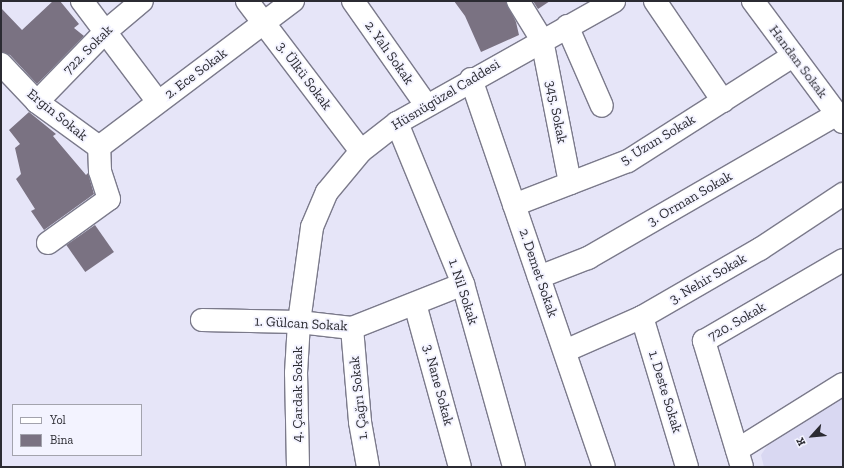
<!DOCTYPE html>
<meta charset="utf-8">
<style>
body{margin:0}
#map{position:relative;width:844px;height:468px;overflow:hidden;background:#e6e5f8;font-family:"Zilla Slab",serif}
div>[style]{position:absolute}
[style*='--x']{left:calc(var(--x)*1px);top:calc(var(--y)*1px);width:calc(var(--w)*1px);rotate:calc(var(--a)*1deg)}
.built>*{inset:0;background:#d9d8f2}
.building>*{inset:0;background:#7a7282;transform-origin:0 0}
.roads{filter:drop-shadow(1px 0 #7b7a8b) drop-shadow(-1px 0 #7b7a8b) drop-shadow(0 1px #7b7a8b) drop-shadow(0 -1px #7b7a8b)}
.minor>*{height:22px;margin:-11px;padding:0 11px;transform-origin:11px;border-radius:11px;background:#fff}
span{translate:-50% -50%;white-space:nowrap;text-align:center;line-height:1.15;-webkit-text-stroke:3.5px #f3f3ff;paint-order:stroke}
.street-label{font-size:14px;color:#2b2b32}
.frame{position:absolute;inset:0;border:2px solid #2b2b32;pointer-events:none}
.legend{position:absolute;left:12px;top:404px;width:130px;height:52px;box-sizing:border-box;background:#f3f3ff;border:1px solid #a3a3ad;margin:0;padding:5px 7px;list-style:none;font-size:12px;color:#2b2b32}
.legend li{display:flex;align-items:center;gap:8px;height:20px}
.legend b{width:20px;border:1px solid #a3a3ad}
.north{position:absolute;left:792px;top:416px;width:40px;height:40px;-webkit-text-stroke:3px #f3f3ff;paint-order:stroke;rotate:243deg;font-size:11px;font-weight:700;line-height:16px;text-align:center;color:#2b2b32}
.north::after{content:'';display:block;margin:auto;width:14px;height:18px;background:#2b2b32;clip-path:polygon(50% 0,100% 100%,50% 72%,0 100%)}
</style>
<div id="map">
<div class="built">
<div style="clip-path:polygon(843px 396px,843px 467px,764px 467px,761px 455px,769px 443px)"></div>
</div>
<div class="building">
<div style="clip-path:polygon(53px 1px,60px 1px,79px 24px,74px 28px,84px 36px,37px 84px,10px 55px,1px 52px,1px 8px,22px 30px)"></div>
<div style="clip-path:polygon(454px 1px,506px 1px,516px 22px,519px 35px,481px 52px,465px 16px)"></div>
<div style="clip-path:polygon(533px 1px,550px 1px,538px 9px)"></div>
<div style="clip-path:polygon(29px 112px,56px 134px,53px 136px,86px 175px,88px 173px,94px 194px,44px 230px,31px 211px,35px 209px,16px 179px,21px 174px,15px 148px,20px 144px,9px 130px)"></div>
<div style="left:95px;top:225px;width:33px;height:35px;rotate:55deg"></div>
</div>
<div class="roads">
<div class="minor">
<div style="--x:82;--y:1;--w:126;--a:53"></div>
<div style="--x:247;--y:1;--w:188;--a:52.8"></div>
<div style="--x:353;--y:1;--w:127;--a:54.9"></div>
<div style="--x:518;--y:1;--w:46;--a:58.4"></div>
<div style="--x:542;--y:40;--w:146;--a:78.9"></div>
<div style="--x:655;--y:1;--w:121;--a:55.8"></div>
<div style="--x:753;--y:1;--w:151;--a:53.4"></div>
<div style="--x:567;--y:26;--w:87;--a:66.4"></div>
<div style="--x:1;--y:64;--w:52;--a:46.5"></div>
<div style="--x:37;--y:102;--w:77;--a:36"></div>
<div style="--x:471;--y:79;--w:410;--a:71.1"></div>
<div style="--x:37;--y:102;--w:98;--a:-45.8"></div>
<div style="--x:105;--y:32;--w:48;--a:-40"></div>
<div style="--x:397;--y:123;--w:174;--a:67.7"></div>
<div style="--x:463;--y:284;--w:190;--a:74.4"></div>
<div style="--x:99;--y:147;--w:243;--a:-37"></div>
<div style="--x:514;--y:205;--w:122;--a:-21.1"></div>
<div style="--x:628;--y:161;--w:196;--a:-32.5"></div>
<div style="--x:48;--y:243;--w:75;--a:-35.8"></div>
<div style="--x:109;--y:199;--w:29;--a:-108"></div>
<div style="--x:100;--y:171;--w:24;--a:-92"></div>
<div style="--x:539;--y:277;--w:53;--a:-21.2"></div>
<div style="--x:588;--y:258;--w:288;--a:-30"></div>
<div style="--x:415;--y:304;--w:169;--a:74.6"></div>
<div style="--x:642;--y:317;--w:157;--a:73.3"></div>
<div style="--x:202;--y:320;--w:97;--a:1.2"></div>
<div style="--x:299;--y:322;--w:53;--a:6.5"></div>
<div style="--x:352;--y:328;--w:119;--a:-21.6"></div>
<div style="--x:352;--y:328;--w:94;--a:85.1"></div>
<div style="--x:360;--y:422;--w:46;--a:79.9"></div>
<div style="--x:565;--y:351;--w:84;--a:-23.8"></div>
<div style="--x:642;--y:317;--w:136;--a:-30"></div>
<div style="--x:760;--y:249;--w:100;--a:-33.5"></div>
<div style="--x:737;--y:450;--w:125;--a:-31.9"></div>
<div style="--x:298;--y:467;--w:94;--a:-91.2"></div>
<div style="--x:296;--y:373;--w:51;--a:-86.6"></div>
<div style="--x:299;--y:322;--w:96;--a:-82.2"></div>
<div style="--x:312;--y:227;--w:38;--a:-67"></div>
<div style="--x:327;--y:192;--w:53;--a:-50.3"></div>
<div style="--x:361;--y:151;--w:46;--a:-37.9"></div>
<div style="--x:397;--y:123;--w:249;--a:-29.3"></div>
<div style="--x:742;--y:467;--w:132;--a:-106.8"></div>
<div style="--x:704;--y:341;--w:161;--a:-30.2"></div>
</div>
</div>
<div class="street-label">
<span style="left:88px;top:50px;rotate:-45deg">722. Sokak</span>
<span style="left:389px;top:53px;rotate:55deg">2. Yalı Sokak</span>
<span style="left:798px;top:62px;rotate:53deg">Handan Sokak</span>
<span style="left:196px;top:74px;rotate:-37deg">2. Ece Sokak</span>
<span style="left:304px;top:76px;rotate:53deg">3. Ülkü Sokak</span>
<span style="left:446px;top:95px;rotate:-31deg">Hüsnügüzel Caddesi</span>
<span style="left:556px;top:112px;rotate:79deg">345. Sokak</span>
<span style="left:57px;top:115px;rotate:39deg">Ergin Sokak</span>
<span style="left:658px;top:140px;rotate:-31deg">5. Uzun Sokak</span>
<span style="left:690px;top:199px;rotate:-30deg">3. Orman Sokak</span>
<span style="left:538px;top:273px;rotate:71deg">2. Demet Sokak</span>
<span style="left:708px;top:279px;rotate:-30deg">3. Nehir Sokak</span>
<span style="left:463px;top:292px;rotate:72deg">1. Nil Sokak</span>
<span style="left:737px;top:322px;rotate:-30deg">720. Sokak</span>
<span style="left:301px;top:324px;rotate:3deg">1. Gülcan Sokak</span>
<span style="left:438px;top:385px;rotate:75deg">3. Nane Sokak</span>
<span style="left:665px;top:392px;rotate:73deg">1. Deste Sokak</span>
<span style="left:298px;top:394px;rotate:-90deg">4. Çardak Sokak</span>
<span style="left:359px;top:398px;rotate:-96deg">1. Çağrı Sokak</span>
</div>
<div class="frame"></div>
<ul class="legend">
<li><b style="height:5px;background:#fff"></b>Yol</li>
<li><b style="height:11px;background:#7a7282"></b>Bina</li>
</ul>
<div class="north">K</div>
</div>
